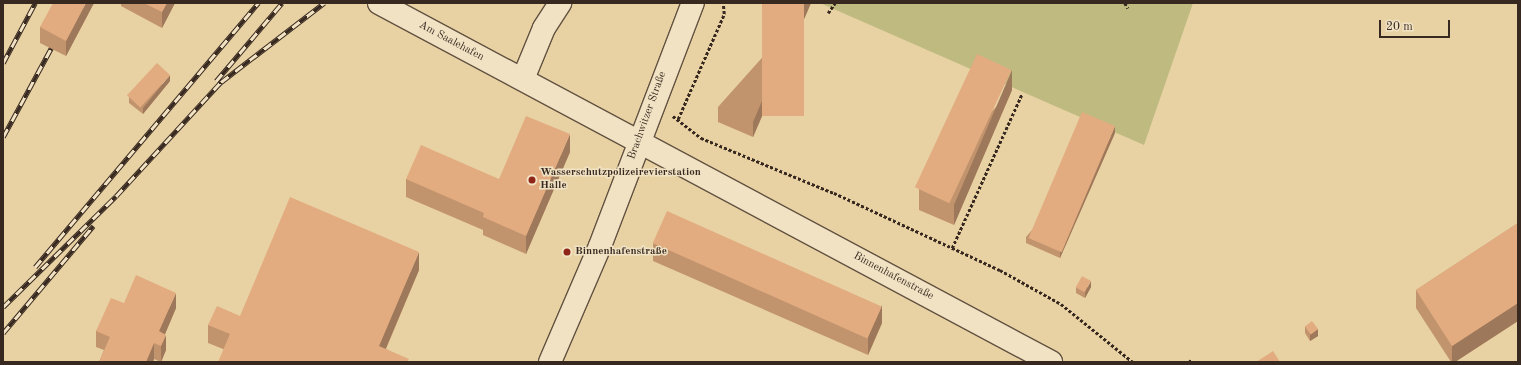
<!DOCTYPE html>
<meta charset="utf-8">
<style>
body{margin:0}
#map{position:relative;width:1521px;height:365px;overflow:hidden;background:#e8d2a3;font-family:"Old Standard TT",serif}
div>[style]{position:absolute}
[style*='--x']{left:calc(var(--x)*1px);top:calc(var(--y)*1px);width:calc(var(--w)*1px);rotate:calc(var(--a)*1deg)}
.green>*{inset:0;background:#beba80}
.path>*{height:2.5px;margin-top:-1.25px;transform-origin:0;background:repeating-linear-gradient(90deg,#372820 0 3px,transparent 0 5px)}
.roads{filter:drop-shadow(1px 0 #635241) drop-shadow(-1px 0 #635241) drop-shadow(0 1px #635241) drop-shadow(0 -1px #635241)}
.minor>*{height:22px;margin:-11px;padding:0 11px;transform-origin:11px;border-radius:11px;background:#f0e2c3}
.rail>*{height:4.5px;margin-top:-2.25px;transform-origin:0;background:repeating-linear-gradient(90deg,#f0e2c3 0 9px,#372820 0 18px);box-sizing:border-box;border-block:1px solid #372820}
.wall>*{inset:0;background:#c2946e}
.shaded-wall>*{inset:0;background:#9e785a}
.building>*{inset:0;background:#e2ac80;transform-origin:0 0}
.dots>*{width:11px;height:11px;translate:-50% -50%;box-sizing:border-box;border:2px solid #f0e2c3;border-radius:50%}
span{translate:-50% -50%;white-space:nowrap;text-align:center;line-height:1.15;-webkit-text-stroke:3px #f0e2c3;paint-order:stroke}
.street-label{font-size:11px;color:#372820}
.poi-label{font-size:11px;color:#372820;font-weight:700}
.left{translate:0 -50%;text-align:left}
.frame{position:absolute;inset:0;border:4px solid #372820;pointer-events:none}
.scale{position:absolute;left:1379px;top:20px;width:71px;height:18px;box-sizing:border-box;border:2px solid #372820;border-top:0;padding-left:5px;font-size:12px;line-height:14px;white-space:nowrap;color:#372820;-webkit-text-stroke:3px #f0e2c3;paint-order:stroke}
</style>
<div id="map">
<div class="green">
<div style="clip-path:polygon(820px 3px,1193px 3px,1144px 145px)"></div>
</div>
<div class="path">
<div style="--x:1125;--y:3;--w:6;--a:59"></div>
<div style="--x:828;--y:13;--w:12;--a:-55"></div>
<div style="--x:673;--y:116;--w:36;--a:38"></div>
<div style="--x:701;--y:138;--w:144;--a:22.5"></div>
<div style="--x:834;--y:193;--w:183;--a:24.9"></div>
<div style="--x:1000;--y:270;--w:70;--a:29.1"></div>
<div style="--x:1061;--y:304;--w:92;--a:38.9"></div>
<div style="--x:678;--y:119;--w:115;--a:-66.3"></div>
<div style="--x:724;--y:14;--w:11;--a:-95"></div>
<div style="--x:952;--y:248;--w:169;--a:-65.6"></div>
<div style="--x:1189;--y:362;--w:3;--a:-45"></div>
</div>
<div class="roads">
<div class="minor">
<div style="--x:379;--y:3;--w:762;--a:28.11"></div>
<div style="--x:523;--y:79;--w:55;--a:-67.6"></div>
<div style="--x:544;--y:28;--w:30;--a:-57"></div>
<div style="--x:550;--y:362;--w:126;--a:-66.7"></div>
<div style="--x:600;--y:246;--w:260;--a:-69.1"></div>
</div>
</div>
<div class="rail">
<div style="--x:3;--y:63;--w:68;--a:-61.9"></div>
<div style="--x:216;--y:81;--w:102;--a:-49.8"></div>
<div style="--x:3;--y:137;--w:111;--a:-61.6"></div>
<div style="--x:35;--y:267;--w:346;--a:-49.8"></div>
<div style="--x:3;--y:307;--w:158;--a:-44.5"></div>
<div style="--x:116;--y:196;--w:155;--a:-47.4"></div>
<div style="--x:221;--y:82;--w:130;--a:-37.5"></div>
<div style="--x:3;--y:333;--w:140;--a:-49.9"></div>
</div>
<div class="wall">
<div style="clip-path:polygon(94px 3px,66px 56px,40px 43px,40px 27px)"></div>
<div style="clip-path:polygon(121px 3px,175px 3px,162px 28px,121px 6px)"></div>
<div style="clip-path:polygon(811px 3px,753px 137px,718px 122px,718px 107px)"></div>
<div style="clip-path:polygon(170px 81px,143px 114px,129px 103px,129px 97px)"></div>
<div style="clip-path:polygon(1012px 90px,954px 225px,919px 210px,919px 189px)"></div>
<div style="clip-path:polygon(1115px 133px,1060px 258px,1026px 243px,1026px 237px)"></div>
<div style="clip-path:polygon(570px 152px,526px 254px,483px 235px,483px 230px,406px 197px,406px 179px,499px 179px)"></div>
<div style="clip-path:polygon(1518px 223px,1518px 321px,1455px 362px,1451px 362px,1416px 308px,1416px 290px)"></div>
<div style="clip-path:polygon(653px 243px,882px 323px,868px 355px,653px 261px)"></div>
<div style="clip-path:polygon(419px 270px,386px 349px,409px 362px,223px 349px,208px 343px,208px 325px,240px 316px)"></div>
<div style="clip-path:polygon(1076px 287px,1091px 287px,1085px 298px,1076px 293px)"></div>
<div style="clip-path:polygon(124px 303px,176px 308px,165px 334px,166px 350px,161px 362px,154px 359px,153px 362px,99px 362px,104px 350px,96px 347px,96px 331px)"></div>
<div style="clip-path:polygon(1305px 326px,1318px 336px,1310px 341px,1305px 333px)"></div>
</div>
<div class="shaded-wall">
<div style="clip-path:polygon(86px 3px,94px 3px,66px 56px,66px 41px)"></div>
<div style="clip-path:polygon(167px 3px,175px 3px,162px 28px,162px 12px)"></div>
<div style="clip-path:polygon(804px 3px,811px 3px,753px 137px,753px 122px)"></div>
<div style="clip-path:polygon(1012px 70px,1012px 90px,954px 225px,954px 205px)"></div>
<div style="clip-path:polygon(170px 75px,170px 81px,143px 114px,143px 108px)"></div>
<div style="clip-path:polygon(1115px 126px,1115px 133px,1060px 258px,1060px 252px)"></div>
<div style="clip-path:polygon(570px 134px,570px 152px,526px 254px,526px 236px)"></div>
<div style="clip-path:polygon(419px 252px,419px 270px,380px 362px,379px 346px)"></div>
<div style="clip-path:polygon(1091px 281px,1091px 287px,1085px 298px,1085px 292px)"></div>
<div style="clip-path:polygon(176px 293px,176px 308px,160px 346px,159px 331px)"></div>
<div style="clip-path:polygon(1518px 303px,1518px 321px,1455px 362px,1452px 362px,1452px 346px)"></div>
<div style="clip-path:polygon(882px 305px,882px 323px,868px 355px,868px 337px)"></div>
<div style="clip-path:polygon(1318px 329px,1318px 336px,1310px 341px,1310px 334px)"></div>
<div style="clip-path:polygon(166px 335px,166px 350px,161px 362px,161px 346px)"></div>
<div style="clip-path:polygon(154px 343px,154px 359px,153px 362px,146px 362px)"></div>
</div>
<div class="building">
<div style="clip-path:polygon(53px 3px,86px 3px,66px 41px,40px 27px)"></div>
<div style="clip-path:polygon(144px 3px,167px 3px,162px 12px)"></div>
<div style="left:762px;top:3px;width:42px;height:113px"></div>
<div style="left:977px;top:54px;width:38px;height:147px;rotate:25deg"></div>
<div style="left:157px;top:63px;width:18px;height:44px;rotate:43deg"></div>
<div style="left:1082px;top:112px;width:36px;height:137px;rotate:23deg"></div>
<div style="clip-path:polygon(526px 116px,570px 134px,526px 236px,483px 217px,484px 213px,406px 179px,421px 145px,499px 179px)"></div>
<div style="clip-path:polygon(290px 197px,419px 252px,379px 346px,409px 359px,407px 362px,218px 362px,230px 334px,208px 325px,217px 306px,240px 316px)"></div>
<div style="left:667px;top:211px;width:235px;height:35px;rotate:24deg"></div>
<div style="clip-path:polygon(1518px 223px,1518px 303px,1452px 346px,1416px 290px)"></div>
<div style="clip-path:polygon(136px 275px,176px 293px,159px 331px,166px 335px,161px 346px,154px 343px,146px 362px,99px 362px,110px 337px,96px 331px,111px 298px,124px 303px)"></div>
<div style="left:1082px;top:276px;width:10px;height:13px;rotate:29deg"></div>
<div style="left:1312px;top:321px;width:10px;height:9px;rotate:53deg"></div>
<div style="clip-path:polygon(1273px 351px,1280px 362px,1256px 362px)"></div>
</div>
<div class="dots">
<div style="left:532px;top:180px;background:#8f2418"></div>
<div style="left:567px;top:252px;background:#8f2418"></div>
</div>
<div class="street-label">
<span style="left:451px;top:42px;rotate:28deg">Am Saalehafen</span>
<span style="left:648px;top:116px;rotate:-70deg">Brachwitzer Straße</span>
<span style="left:893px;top:277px;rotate:28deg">Binnenhafenstraße</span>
</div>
<div class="poi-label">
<span class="left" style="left:540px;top:180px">Wasserschutzpolizeirevierstation<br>Halle</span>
<span class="left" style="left:575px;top:252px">Binnenhafenstraße</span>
</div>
<div class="frame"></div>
<div class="scale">20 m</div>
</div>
